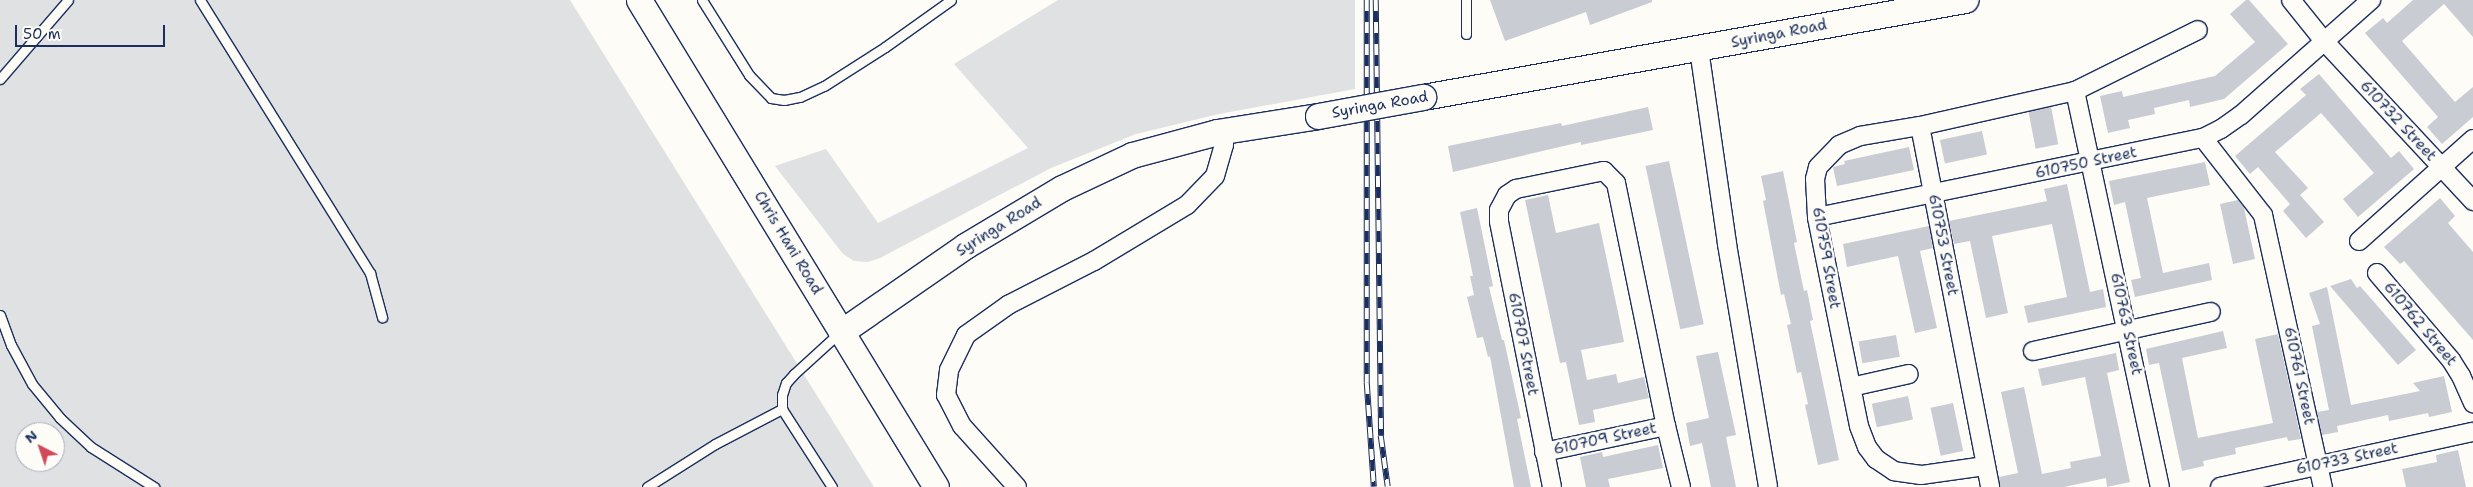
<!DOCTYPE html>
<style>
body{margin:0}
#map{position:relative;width:2473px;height:487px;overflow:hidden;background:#fdfcf7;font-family:"Shantell Sans",sans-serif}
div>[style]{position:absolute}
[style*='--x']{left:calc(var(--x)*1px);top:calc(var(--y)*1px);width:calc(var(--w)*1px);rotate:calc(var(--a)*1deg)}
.green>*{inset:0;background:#e0e1e3}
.building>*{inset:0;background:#c9ccd3;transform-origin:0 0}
.roads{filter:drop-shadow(1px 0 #1b2f5e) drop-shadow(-1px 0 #1b2f5e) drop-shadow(0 1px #1b2f5e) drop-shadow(0 -1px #1b2f5e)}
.lane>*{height:9px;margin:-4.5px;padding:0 4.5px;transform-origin:4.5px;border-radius:4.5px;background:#fdfcf7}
.street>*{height:18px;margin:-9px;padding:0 9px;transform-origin:9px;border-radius:9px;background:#fdfcf7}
.secondary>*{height:25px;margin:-12.5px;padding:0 12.5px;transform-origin:12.5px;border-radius:12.5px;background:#fdfcf7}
.rail>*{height:5.5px;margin-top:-2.75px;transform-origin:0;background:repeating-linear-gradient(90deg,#fdfcf7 0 11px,#1b2f5e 0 22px);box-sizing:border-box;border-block:1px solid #1b2f5e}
.bridges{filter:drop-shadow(1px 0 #1b2f5e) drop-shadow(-1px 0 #1b2f5e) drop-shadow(0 1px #1b2f5e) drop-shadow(0 -1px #1b2f5e)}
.secondary-bridge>*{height:25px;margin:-12.5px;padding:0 12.5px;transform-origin:12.5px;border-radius:12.5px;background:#fdfcf7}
span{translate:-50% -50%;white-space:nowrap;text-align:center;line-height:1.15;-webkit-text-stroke:5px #fdfcf7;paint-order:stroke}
.street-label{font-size:15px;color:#1b2f5e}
.north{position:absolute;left:15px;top:422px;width:50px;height:50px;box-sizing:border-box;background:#fdfcf7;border:1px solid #a3aaba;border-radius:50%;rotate:319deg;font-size:14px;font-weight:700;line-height:20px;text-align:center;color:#1b2f5e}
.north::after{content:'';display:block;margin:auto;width:18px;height:22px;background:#d1495b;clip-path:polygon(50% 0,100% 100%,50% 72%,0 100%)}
.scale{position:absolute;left:15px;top:25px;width:150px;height:22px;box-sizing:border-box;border:2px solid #1b2f5e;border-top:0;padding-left:6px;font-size:15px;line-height:18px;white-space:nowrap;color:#1b2f5e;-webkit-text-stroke:4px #fdfcf7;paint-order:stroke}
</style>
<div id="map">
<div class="green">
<div style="clip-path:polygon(evenodd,0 0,570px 0,874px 487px,0 487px,0 0,25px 432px,55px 432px,55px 462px,25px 462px,25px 432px)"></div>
<div style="clip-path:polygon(1058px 0,1355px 0,1355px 89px,1219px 114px,1136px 134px,1051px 168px,880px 258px,868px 262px,854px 261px,843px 254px,775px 166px,826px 149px,878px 223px,1028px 148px,954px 64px)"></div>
</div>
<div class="building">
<div style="clip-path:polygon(1490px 0,1652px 0,1652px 2px,1590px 25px,1586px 12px,1505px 41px)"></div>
<div style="clip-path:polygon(2246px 0,2249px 0,2288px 44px,2224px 99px,2190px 107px,2189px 100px,2154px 108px,2155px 114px,2128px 120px,2130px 128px,2108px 133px,2100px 96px,2122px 91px,2123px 97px,2215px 76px,2255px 42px,2230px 14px)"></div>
<div style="clip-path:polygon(2413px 0,2473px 0,2473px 37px,2444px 4px,2402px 41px,2455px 102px,2473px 87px,2473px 117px,2442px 144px,2427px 127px,2438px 117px,2365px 33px,2383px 18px,2387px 23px)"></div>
<div style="clip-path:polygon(2319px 74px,2391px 158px,2399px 151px,2414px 169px,2358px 217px,2343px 199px,2374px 173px,2321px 113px,2275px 152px,2308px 188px,2300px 195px,2324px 222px,2306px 238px,2283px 211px,2290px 204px,2258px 167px,2250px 174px,2235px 156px,2306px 95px,2300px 89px)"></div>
<div style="clip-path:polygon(1648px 107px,1653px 130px,1581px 145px,1581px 142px,1453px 172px,1448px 146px,1561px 123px,1562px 126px)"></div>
<div style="left:2051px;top:107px;width:38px;height:23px;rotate:79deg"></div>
<div style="left:1982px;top:131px;width:24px;height:43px;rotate:78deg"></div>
<div style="clip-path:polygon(1909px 147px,1914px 170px,1837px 186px,1833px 167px,1845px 164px,1844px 161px)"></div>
<div style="left:1669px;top:161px;width:167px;height:24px;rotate:78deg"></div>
<div style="clip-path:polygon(2205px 162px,2210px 185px,2147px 198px,2163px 273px,2209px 263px,2212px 280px,2135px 297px,2131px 280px,2141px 278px,2125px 202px,2114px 205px,2109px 181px)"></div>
<div style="clip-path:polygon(1783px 171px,1797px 242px,1794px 243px,1804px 291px,1807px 290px,1813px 320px,1810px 321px,1839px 460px,1818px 465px,1805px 405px,1808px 404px,1801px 372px,1797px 373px,1787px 325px,1791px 324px,1784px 294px,1781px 295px,1763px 201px,1766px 200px,1761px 176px)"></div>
<div style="clip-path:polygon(2067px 184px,2090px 292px,2103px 289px,2106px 307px,2028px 323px,2024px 306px,2067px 297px,2052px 224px,1992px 236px,2008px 313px,1986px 318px,1970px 241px,1954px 244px,1949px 221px,2047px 201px,2044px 189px)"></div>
<div style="clip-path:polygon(1548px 195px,1556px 233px,1599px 223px,1619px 317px,1624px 342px,1581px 350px,1587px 380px,1616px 374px,1618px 383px,1644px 377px,1649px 398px,1593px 410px,1595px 422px,1579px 425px,1566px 362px,1560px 363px,1525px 200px)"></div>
<div style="clip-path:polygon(2440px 198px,2455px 216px,2448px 223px,2473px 252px,2473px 340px,2404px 261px,2400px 264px,2384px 247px)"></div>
<div style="clip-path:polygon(2238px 200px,2244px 208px,2255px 259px,2233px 264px,2220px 204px)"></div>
<div style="clip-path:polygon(1477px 208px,1493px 286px,1489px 287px,1502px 340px,1504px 340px,1521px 418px,1517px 419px,1531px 487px,1514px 487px,1490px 356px,1488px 357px,1483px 337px,1477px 338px,1467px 297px,1474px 295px,1470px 276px,1473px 276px,1460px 212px)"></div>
<div style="clip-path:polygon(1929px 226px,1933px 248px,1920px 251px,1937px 328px,1915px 333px,1898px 256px,1847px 267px,1843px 244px)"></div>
<div style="clip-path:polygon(2351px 279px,2357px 288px,2360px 286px,2416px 350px,2398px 365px,2330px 286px)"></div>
<div style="clip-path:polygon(2327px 287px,2351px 405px,2420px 391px,2413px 383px,2444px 376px,2452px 412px,2429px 417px,2428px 413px,2389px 421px,2388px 415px,2337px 426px,2338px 432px,2322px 435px,2317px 412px,2329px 410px,2312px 326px,2320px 324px,2309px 293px)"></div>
<div style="clip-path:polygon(2223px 331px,2227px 348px,2182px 358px,2198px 438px,2273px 423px,2255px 339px,2278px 334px,2301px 439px,2288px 441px,2287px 437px,2235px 448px,2236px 454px,2203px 461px,2204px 466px,2182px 471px,2159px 363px,2149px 365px,2146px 349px)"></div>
<div style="left:1896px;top:335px;width:22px;height:38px;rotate:80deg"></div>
<div style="clip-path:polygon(1718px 352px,1736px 435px,1726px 437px,1736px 487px,1711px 487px,1702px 443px,1690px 446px,1686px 423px,1709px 418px,1696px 356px)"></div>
<div style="clip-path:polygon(2116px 353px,2119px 370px,2107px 373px,2130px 482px,2107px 487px,2106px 478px,2064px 487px,2000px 487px,1999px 477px,2018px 473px,2001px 392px,2024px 387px,2042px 474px,2071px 468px,2070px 462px,2101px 456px,2085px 377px,2042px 386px,2038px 369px)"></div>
<div style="left:1908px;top:396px;width:24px;height:37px;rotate:78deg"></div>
<div style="left:1953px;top:403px;width:49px;height:23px;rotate:78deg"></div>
<div style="clip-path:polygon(1658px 445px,1663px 468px,1608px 479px,1610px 487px,1586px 487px,1580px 457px,1602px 452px,1603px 457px)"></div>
<div style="clip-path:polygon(2458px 450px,2466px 487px,2406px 487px,2402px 469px,2437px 462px,2436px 455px)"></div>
</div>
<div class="roads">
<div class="lane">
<div style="--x:200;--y:0;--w:322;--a:58.1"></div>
<div style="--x:370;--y:273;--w:46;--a:74.7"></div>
<div style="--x:702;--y:0;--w:89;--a:57.9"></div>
<div style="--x:749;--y:75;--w:32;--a:46"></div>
<div style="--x:771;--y:98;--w:13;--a:9"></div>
<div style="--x:784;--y:100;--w:16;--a:-11"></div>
<div style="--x:800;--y:97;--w:26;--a:-25"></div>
<div style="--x:824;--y:86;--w:72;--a:-32.6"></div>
<div style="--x:885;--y:47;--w:81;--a:-35.5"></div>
<div style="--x:1466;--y:0;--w:34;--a:90"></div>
<div style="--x:0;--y:79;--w:104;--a:-49.3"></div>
<div style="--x:0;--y:315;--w:32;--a:70"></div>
<div style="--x:11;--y:345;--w:44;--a:61.7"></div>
<div style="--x:32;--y:384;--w:44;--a:50.5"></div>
<div style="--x:60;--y:418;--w:42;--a:43.1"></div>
<div style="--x:91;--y:447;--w:75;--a:32.4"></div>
<div style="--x:647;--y:487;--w:80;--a:-32.3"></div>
<div style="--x:715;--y:444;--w:76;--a:-27.6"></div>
<div style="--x:832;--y:487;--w:93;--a:-122.7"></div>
<div style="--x:782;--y:409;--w:14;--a:-90"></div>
<div style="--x:782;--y:395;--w:13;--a:-72"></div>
<div style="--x:786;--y:383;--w:12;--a:-48"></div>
<div style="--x:794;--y:374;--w:61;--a:-42.3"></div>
</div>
<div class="street">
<div style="--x:2291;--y:0;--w:53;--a:51.2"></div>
<div style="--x:2324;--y:41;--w:219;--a:47"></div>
<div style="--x:1699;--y:49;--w:197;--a:81.8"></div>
<div style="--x:1727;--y:244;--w:246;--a:80.4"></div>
<div style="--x:2075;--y:91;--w:405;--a:77.9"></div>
<div style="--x:1920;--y:126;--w:368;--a:79"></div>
<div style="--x:2203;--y:138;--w:98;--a:52.1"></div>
<div style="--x:2263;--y:215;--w:279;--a:77.6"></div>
<div style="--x:1817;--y:217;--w:394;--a:-11.6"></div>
<div style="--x:2203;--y:138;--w:20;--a:-27"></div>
<div style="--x:2221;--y:129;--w:24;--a:-35"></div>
<div style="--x:2241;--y:115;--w:174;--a:-41.5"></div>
<div style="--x:2359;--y:241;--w:153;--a:-41.8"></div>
<div style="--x:2377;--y:273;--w:114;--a:49.6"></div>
<div style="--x:2451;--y:360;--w:19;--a:58"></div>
<div style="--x:2461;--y:376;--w:30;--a:66"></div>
<div style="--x:2033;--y:351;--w:182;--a:-12.4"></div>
<div style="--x:1851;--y:387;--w:59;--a:-12.6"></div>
<div style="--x:1544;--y:452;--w:125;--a:-12"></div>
<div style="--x:1985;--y:466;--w:65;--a:172"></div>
<div style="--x:1921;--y:475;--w:27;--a:-172"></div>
<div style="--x:1894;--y:471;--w:22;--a:-146"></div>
<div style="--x:1876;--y:459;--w:15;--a:-127"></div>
<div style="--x:1867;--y:447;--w:22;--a:-111"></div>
<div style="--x:1859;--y:426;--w:213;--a:-101.4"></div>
<div style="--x:1817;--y:217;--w:38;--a:-93"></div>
<div style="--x:1815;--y:179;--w:12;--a:-76"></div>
<div style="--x:1818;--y:167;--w:30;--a:-46"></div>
<div style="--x:1839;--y:145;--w:23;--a:-23"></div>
<div style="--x:1860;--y:136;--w:61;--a:-9.5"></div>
<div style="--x:1920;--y:126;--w:159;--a:-12.7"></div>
<div style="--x:2075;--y:91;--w:137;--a:-26.4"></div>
<div style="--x:1017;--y:487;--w:82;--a:-132"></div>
<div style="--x:962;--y:426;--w:35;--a:-117"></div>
<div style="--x:946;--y:395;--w:25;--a:-83"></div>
<div style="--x:949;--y:370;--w:39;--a:-64"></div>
<div style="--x:966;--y:335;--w:52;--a:-35.5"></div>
<div style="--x:1008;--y:305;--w:97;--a:-27.1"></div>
<div style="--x:1094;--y:261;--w:109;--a:-31.1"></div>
<div style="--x:1187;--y:205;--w:40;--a:-46"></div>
<div style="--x:1215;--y:176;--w:32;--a:-74"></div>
<div style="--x:1224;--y:145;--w:14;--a:-90"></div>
<div style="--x:1552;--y:487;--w:271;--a:-101.3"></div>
<div style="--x:1499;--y:221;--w:11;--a:-90"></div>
<div style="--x:1499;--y:210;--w:17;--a:-62"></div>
<div style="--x:1507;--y:195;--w:11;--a:-34"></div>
<div style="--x:1516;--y:189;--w:90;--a:-11.6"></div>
<div style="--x:1604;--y:171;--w:17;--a:45"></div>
<div style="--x:1616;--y:183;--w:248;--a:78.4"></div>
<div style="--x:1666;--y:426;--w:63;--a:76.2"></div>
<div style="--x:2220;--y:487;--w:259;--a:-12.3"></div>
</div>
<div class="secondary">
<div style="--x:639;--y:0;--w:570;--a:58.62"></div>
<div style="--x:1423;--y:97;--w:551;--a:-10.15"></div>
<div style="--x:841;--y:332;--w:151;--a:-34.7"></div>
<div style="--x:965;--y:246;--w:113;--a:-30.9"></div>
<div style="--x:1062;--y:188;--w:77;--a:-25.2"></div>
<div style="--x:1132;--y:155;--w:88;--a:-15.1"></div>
<div style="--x:1217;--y:132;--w:102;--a:-9"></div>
</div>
</div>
<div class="rail">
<div style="--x:1367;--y:0;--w:383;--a:90"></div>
<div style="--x:1367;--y:383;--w:104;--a:86.1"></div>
<div style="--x:1376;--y:0;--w:436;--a:89.3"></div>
<div style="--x:1381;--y:436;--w:51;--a:82.2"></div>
</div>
<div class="bridges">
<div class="secondary-bridge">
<div style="--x:1318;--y:116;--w:107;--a:-10.3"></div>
</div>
</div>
<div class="street-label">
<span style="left:1779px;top:34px;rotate:-11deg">Syringa Road</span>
<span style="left:1380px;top:105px;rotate:-10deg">Syringa Road</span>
<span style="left:2398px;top:121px;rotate:47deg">610732 Street</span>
<span style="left:2086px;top:163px;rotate:-12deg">610750 Street</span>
<span style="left:999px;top:227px;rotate:-32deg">Syringa Road</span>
<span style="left:788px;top:243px;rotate:59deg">Chris Hani Road</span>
<span style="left:1943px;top:245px;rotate:79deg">610753 Street</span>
<span style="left:1826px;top:258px;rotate:80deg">610759 Street</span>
<span style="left:2126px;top:324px;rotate:78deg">610763 Street</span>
<span style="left:2420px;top:324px;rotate:50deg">610762 Street</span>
<span style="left:1523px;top:344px;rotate:79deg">610707 Street</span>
<span style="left:2299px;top:376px;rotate:78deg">610761 Street</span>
<span style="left:1605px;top:439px;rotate:-12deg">610709 Street</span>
<span style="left:2347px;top:459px;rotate:-12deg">610733 Street</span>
</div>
<div class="north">N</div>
<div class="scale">50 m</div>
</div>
